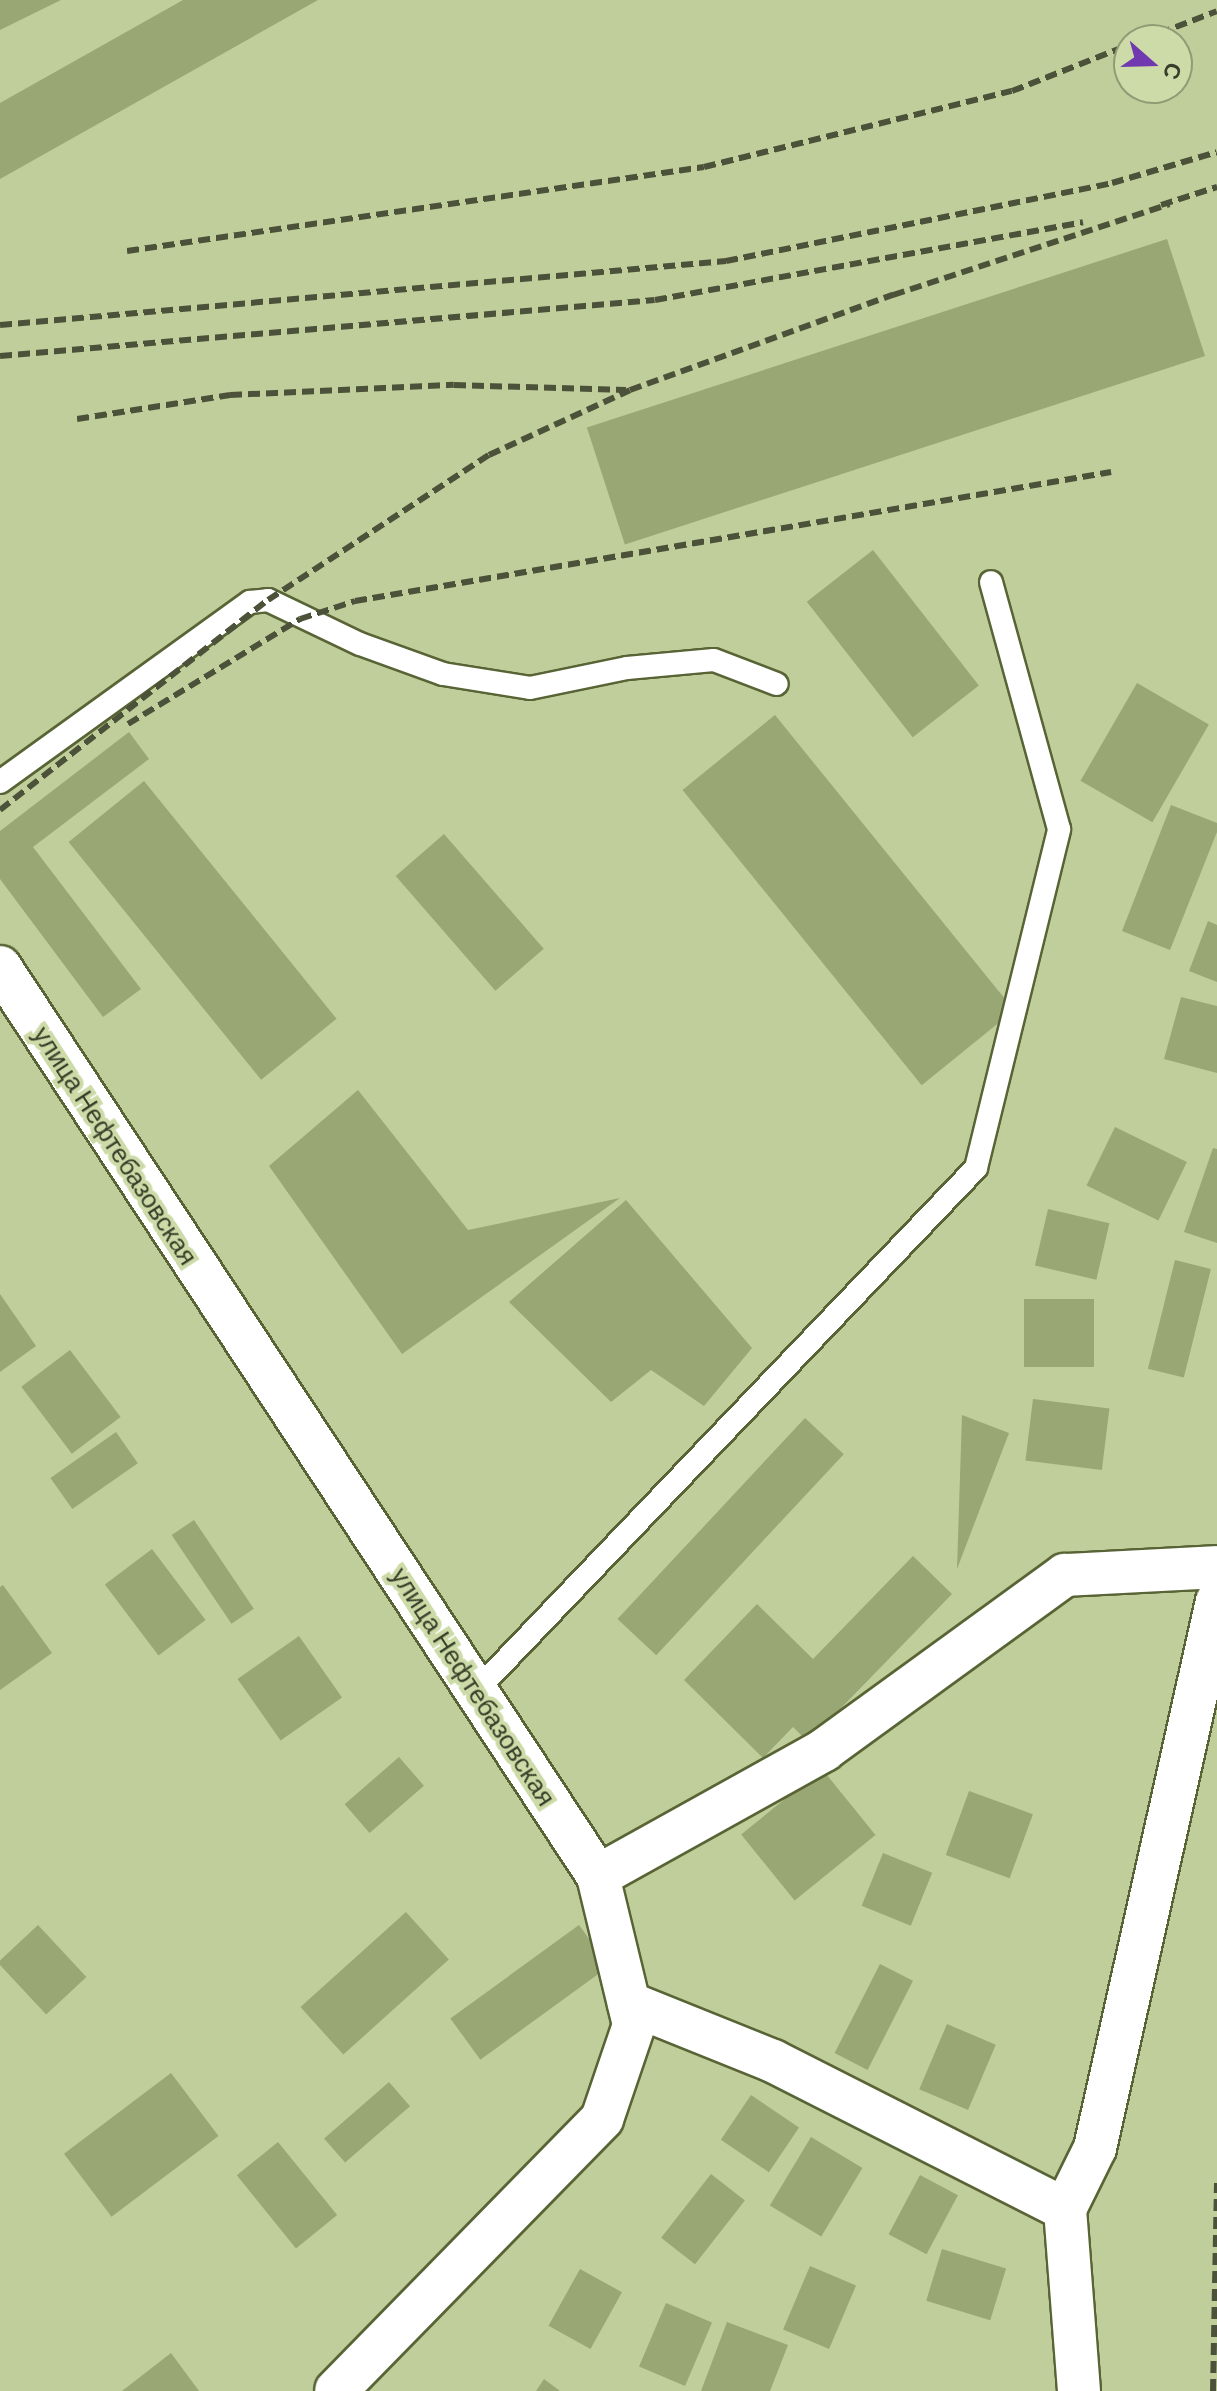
<!DOCTYPE html>
<meta charset="utf-8">
<style>
body{margin:0}
#map{position:relative;width:1217px;height:2391px;overflow:hidden;background:#bfce9a;font-family:Barlow,sans-serif}
div>[style]{position:absolute}
[style*='--x']{left:calc(var(--x)*1px);top:calc(var(--y)*1px);width:calc(var(--w)*1px);rotate:calc(var(--a)*1deg)}
.building>*{inset:0;background:#99a775;transform-origin:0 0}
.roads{filter:drop-shadow(2px 0 #586435) drop-shadow(-2px 0 #586435) drop-shadow(0 2px #586435) drop-shadow(0 -2px #586435)}
.service>*{height:22px;margin:-11px;padding:0 11px;transform-origin:11px;border-radius:11px;background:#fff}
.minor>*{height:42px;margin:-21px;padding:0 21px;transform-origin:21px;border-radius:21px;background:#fff}
.rail>*{height:6px;margin-top:-3px;transform-origin:0;background:repeating-linear-gradient(90deg,#4b5239 0 12px,transparent 0 18px)}
span{translate:-50% -50%;white-space:nowrap;text-align:center;line-height:1.15;-webkit-text-stroke:8px #ccdba7;paint-order:stroke}
.street-label{font-size:26px;color:#383e29}
.north{position:absolute;left:1113px;top:24px;width:80px;height:80px;box-sizing:border-box;background:#ccdba7;border:2px solid #919c75;border-radius:50%;rotate:110deg;font-size:22px;font-weight:700;line-height:32px;text-align:center;color:#383e29}
.north::after{content:'';display:block;margin:auto;width:28px;height:36px;background:#7039b0;clip-path:polygon(50% 0,100% 100%,50% 72%,0 100%)}
</style>
<div id="map">
<div class="building">
<div style="clip-path:polygon(0 0,61px 0,0 30px)"></div>
<div style="clip-path:polygon(183px 0,318px 0,0 179px,0 103px)"></div>
<div style="left:1167px;top:239px;width:123px;height:610px;rotate:72deg"></div>
<div style="left:873px;top:550px;width:172px;height:84px;rotate:52deg"></div>
<div style="left:1137px;top:683px;width:83px;height:113px;rotate:30deg"></div>
<div style="left:775px;top:715px;width:380px;height:119px;rotate:51deg"></div>
<div style="clip-path:polygon(129px 732px,149px 759px,33px 847px,141px 989px,103px 1017px,0 879px,0 831px)"></div>
<div style="left:144px;top:781px;width:306px;height:97px;rotate:51deg"></div>
<div style="clip-path:polygon(1171px 805px,1217px 823px,1217px 832px,1170px 950px,1122px 931px)"></div>
<div style="left:444px;top:834px;width:152px;height:64px;rotate:49deg"></div>
<div style="clip-path:polygon(1208px 921px,1217px 925px,1217px 982px,1189px 971px)"></div>
<div style="clip-path:polygon(1181px 997px,1217px 1006px,1217px 1073px,1164px 1059px)"></div>
<div style="clip-path:polygon(358px 1090px,468px 1230px,620px 1198px,402px 1354px,269px 1166px)"></div>
<div style="left:1115px;top:1127px;width:80px;height:65px;rotate:26deg"></div>
<div style="clip-path:polygon(1213px 1148px,1217px 1149px,1217px 1243px,1184px 1232px)"></div>
<div style="clip-path:polygon(626px 1200px,752px 1348px,704px 1406px,651px 1370px,611px 1402px,509px 1302px)"></div>
<div style="left:1048px;top:1209px;width:63px;height:58px;rotate:13deg"></div>
<div style="left:1175px;top:1260px;width:37px;height:112px;rotate:14deg"></div>
<div style="clip-path:polygon(0 1294px,36px 1346px,0 1372px)"></div>
<div style="left:1024px;top:1299px;width:70px;height:68px"></div>
<div style="left:70px;top:1350px;width:84px;height:61px;rotate:53deg"></div>
<div style="left:1033px;top:1399px;width:77px;height:62px;rotate:7deg"></div>
<div style="clip-path:polygon(962px 1415px,1009px 1433px,957px 1569px)"></div>
<div style="left:805px;top:1418px;width:53px;height:275px;rotate:43deg"></div>
<div style="left:116px;top:1432px;width:38px;height:80px;rotate:55deg"></div>
<div style="left:194px;top:1520px;width:107px;height:27px;rotate:56deg"></div>
<div style="left:152px;top:1549px;width:89px;height:59px;rotate:53deg"></div>
<div style="clip-path:polygon(913px 1556px,952px 1594px,808px 1742px,793px 1727px,763px 1758px,684px 1680px,757px 1604px,813px 1659px)"></div>
<div style="clip-path:polygon(3px 1585px,52px 1653px,0 1690px,0 1587px)"></div>
<div style="left:299px;top:1636px;width:75px;height:75px;rotate:55deg"></div>
<div style="left:399px;top:1757px;width:38px;height:72px;rotate:49deg"></div>
<div style="left:822px;top:1769px;width:85px;height:104px;rotate:51deg"></div>
<div style="left:969px;top:1791px;width:68px;height:68px;rotate:20deg"></div>
<div style="left:883px;top:1853px;width:53px;height:57px;rotate:22deg"></div>
<div style="left:406px;top:1912px;width:64px;height:142px;rotate:48deg"></div>
<div style="left:38px;top:1925px;width:71px;height:55px;rotate:47deg"></div>
<div style="left:579px;top:1925px;width:51px;height:159px;rotate:54deg"></div>
<div style="left:880px;top:1964px;width:37px;height:100px;rotate:27deg"></div>
<div style="left:947px;top:2024px;width:53px;height:71px;rotate:23deg"></div>
<div style="left:171px;top:2073px;width:79px;height:134px;rotate:53deg"></div>
<div style="left:389px;top:2082px;width:32px;height:86px;rotate:49deg"></div>
<div style="left:751px;top:2095px;width:58px;height:54px;rotate:34deg"></div>
<div style="left:811px;top:2137px;width:60px;height:80px;rotate:31deg"></div>
<div style="left:278px;top:2142px;width:94px;height:53px;rotate:51deg"></div>
<div style="left:711px;top:2174px;width:43px;height:81px;rotate:38deg"></div>
<div style="left:920px;top:2175px;width:43px;height:67px;rotate:28deg"></div>
<div style="left:942px;top:2249px;width:67px;height:54px;rotate:17deg"></div>
<div style="left:810px;top:2266px;width:50px;height:69px;rotate:23deg"></div>
<div style="left:580px;top:2269px;width:48px;height:65px;rotate:29deg"></div>
<div style="left:666px;top:2303px;width:50px;height:69px;rotate:23deg"></div>
<div style="clip-path:polygon(727px 2322px,788px 2345px,770px 2391px,701px 2391px)"></div>
<div style="clip-path:polygon(171px 2353px,199px 2391px,122px 2391px)"></div>
<div style="clip-path:polygon(544px 2379px,560px 2391px,536px 2391px)"></div>
</div>
<div class="roads">
<div class="service">
<div style="--x:0;--y:782;--w:308;--a:-35.8"></div>
<div style="--x:250;--y:602;--w:18;--a:-6"></div>
<div style="--x:268;--y:600;--w:102;--a:25.6"></div>
<div style="--x:360;--y:644;--w:88;--a:19.9"></div>
<div style="--x:443;--y:674;--w:88;--a:9.1"></div>
<div style="--x:530;--y:688;--w:99;--a:-11.7"></div>
<div style="--x:627;--y:668;--w:87;--a:-5.3"></div>
<div style="--x:714;--y:660;--w:67;--a:20.9"></div>
<div style="--x:477;--y:1690;--w:722;--a:-46.29"></div>
<div style="--x:976;--y:1168;--w:349;--a:-76.2"></div>
<div style="--x:1059;--y:829;--w:256;--a:-105.4"></div>
</div>
<div class="minor">
<div style="--x:0;--y:967;--w:1088;--a:56.66"></div>
<div style="--x:598;--y:1876;--w:153;--a:76.4"></div>
<div style="--x:634;--y:2025;--w:99;--a:108.8"></div>
<div style="--x:602;--y:2119;--w:380;--a:134.4"></div>
<div style="--x:598;--y:1876;--w:259;--a:-29.1"></div>
<div style="--x:824;--y:1750;--w:298;--a:-36"></div>
<div style="--x:1065;--y:1575;--w:152;--a:-3"></div>
<div style="--x:629;--y:2003;--w:155;--a:21.9"></div>
<div style="--x:773;--y:2061;--w:327;--a:26.9"></div>
<div style="--x:1079;--y:2391;--w:183;--a:-94.4"></div>
<div style="--x:1065;--y:2209;--w:68;--a:-63.8"></div>
<div style="--x:1095;--y:2148;--w:560;--a:-77.43"></div>
</div>
</div>
<div class="rail">
<div style="--x:1142;--y:40;--w:80;--a:-21.1"></div>
<div style="--x:1161;--y:205;--w:59;--a:-17.8"></div>
<div style="--x:127;--y:251;--w:583;--a:-8.28"></div>
<div style="--x:704;--y:167;--w:317;--a:-13.9"></div>
<div style="--x:1012;--y:91;--w:126;--a:-21.5"></div>
<div style="--x:0;--y:325;--w:729;--a:-5.04"></div>
<div style="--x:726;--y:261;--w:394;--a:-11.4"></div>
<div style="--x:1112;--y:183;--w:109;--a:-16.4"></div>
<div style="--x:0;--y:356;--w:657;--a:-4.89"></div>
<div style="--x:655;--y:300;--w:435;--a:-10.3"></div>
<div style="--x:77;--y:419;--w:155;--a:-8.9"></div>
<div style="--x:230;--y:395;--w:224;--a:-2.6"></div>
<div style="--x:454;--y:385;--w:172;--a:1.7"></div>
<div style="--x:128;--y:724;--w:202;--a:-31.4"></div>
<div style="--x:300;--y:619;--w:58;--a:-18.1"></div>
<div style="--x:355;--y:601;--w:767;--a:-9.68"></div>
<div style="--x:0;--y:810;--w:340;--a:-38.1"></div>
<div style="--x:268;--y:600;--w:264;--a:-33.3"></div>
<div style="--x:489;--y:455;--w:155;--a:-24.7"></div>
<div style="--x:630;--y:390;--w:280;--a:-19.9"></div>
<div style="--x:893;--y:295;--w:291;--a:-18.2"></div>
<div style="--x:1213;--y:2391;--w:208;--a:-88.9"></div>
</div>
<div class="street-label">
<span style="left:116px;top:1145px;rotate:57deg">улица Нефтебазовская</span>
<span style="left:474px;top:1686px;rotate:57deg">улица Нефтебазовская</span>
</div>
<div class="north">С</div>
</div>
